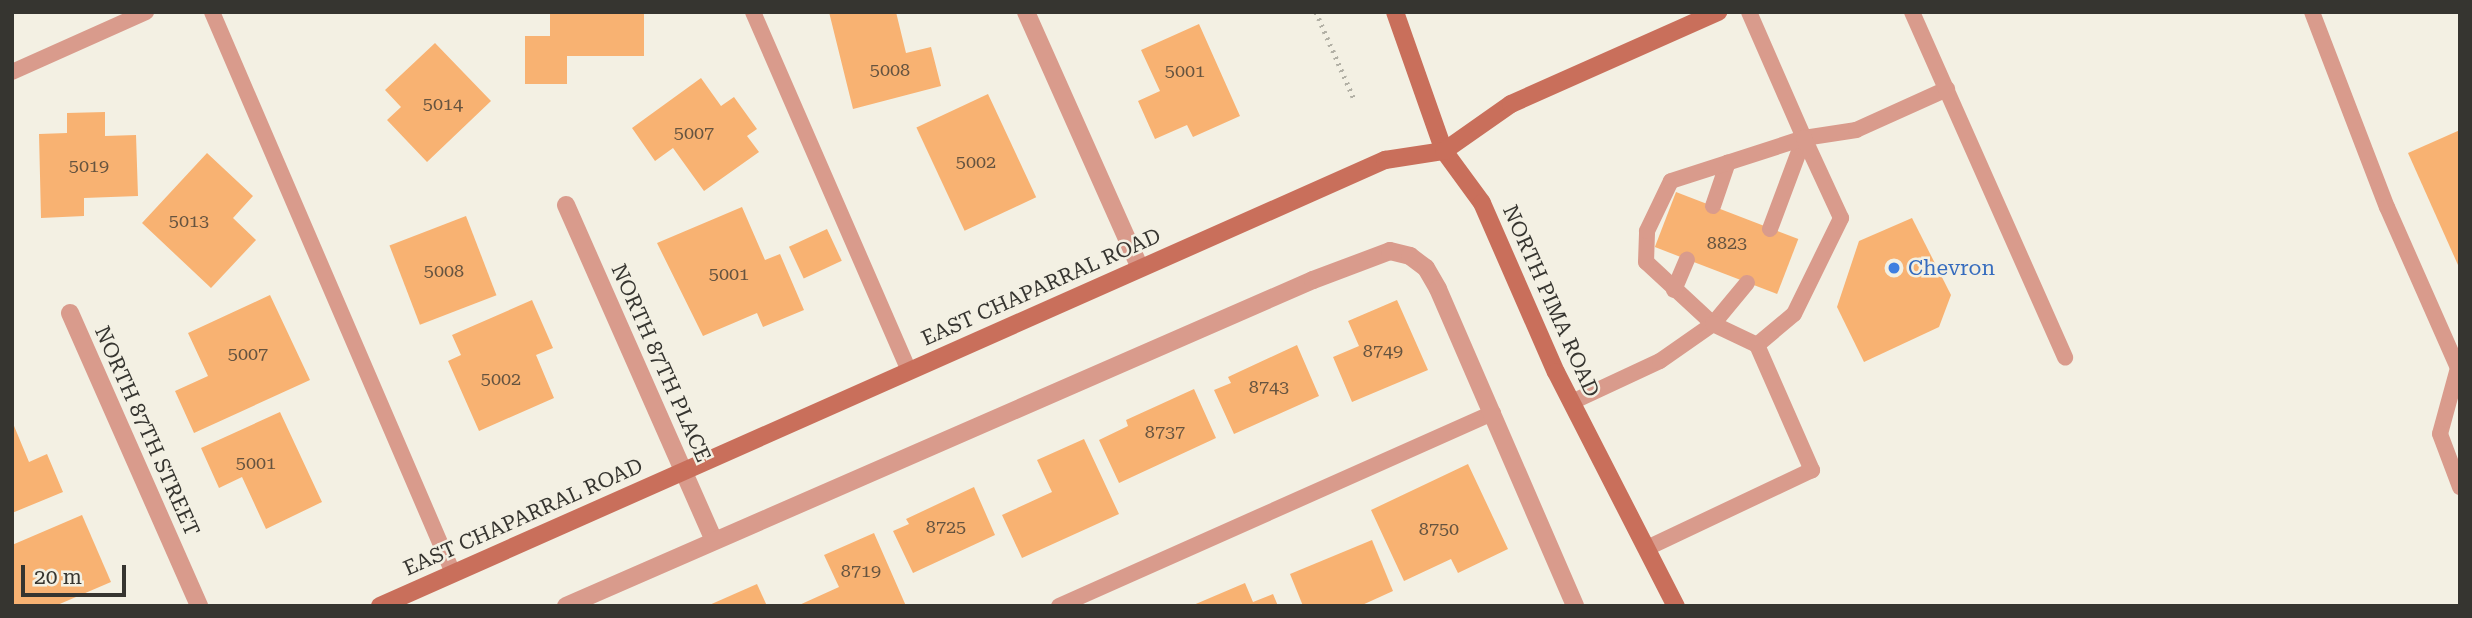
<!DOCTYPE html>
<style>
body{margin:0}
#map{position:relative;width:2472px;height:618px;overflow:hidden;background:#f3f0e3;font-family:"Roboto Serif",serif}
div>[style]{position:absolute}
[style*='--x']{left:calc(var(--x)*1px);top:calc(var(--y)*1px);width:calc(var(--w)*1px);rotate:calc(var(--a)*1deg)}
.building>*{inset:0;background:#f8b272;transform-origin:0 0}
.path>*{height:4.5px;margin-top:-2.25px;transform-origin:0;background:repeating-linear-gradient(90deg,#b2b0a5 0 2px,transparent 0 7px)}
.lane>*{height:16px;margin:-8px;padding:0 8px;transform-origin:8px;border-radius:8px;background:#d99b8c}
.street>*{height:18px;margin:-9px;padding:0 9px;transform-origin:9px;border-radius:9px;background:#d99b8c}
.secondary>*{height:18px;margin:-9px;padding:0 9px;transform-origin:9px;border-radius:9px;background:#c96f5b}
.dots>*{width:19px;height:19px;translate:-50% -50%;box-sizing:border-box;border:4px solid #f3f0e3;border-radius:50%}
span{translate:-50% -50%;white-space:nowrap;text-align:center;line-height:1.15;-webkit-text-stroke:5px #f3f0e3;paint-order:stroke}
.number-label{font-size:18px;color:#665440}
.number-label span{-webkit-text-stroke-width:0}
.shop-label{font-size:21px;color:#366cbe}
.left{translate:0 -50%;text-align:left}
.street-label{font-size:21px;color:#363530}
.frame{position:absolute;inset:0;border:14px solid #363530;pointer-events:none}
.scale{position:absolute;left:21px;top:565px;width:105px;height:32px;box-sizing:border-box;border:4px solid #363530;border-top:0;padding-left:9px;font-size:21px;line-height:24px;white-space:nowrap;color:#363530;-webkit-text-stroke:5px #f3f0e3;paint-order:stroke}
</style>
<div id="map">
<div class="building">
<div style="clip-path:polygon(550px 12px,644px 12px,644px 56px,567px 56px,567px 84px,525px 84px,525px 36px,550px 36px)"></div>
<div style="clip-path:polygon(829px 12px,896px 12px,906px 53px,931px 47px,941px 86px,853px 109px)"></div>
<div style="clip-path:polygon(1199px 24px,1240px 116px,1193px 137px,1187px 125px,1155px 139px,1138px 101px,1160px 91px,1141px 50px)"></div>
<div style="clip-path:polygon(435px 43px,491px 101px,427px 162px,387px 120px,401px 107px,385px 90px)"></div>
<div style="clip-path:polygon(701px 78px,721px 106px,734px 97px,757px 129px,747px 136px,759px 152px,704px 191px,673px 148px,655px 161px,632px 128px)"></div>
<div style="left:988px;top:94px;width:114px;height:79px;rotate:65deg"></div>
<div style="clip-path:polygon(105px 112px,105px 136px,136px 135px,138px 196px,84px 198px,84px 216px,41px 218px,39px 134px,67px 133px,67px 113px)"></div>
<div style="clip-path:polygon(2460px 130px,2460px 264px,2458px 265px,2408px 153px)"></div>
<div style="clip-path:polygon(207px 153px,253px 196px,233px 218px,256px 240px,211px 288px,142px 223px)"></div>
<div style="left:1676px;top:192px;width:131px;height:59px;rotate:21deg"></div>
<div style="clip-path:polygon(742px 207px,765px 260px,780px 254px,804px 310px,763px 327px,757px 313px,703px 336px,657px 243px)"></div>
<div style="left:466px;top:216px;width:85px;height:82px;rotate:69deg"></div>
<div style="clip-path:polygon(1912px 218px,1951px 295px,1939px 327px,1864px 362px,1837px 307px,1859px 241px)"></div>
<div style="left:827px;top:229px;width:35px;height:42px;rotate:65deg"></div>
<div style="clip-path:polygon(270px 295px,310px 380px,194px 433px,175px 391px,208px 376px,188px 333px)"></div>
<div style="clip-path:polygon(532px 300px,553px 348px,536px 355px,554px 398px,479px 431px,448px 361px,461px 355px,452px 335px)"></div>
<div style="clip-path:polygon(1397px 300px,1428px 370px,1352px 402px,1333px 357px,1359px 346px,1348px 321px)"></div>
<div style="clip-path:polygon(1297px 345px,1319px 396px,1234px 434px,1214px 390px,1231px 383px,1228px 377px)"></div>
<div style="clip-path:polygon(1194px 389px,1216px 438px,1119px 483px,1099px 440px,1128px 426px,1126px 420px)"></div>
<div style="clip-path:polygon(280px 412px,322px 502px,266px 529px,242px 477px,219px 488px,201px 448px)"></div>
<div style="clip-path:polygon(12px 421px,29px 462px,47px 454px,63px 492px,12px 513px)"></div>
<div style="clip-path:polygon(1084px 439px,1119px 514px,1022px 558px,1002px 515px,1052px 492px,1037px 460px)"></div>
<div style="clip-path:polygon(1468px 464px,1508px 549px,1458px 573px,1451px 559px,1404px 581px,1371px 510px)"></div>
<div style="clip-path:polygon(974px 487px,995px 535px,913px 573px,893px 531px,909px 524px,906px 519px)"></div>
<div style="clip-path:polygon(82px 515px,111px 582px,55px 606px,12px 606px,12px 545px)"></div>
<div style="clip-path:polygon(874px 533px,906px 606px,797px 606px,839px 587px,824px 555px)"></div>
<div style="clip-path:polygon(1372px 540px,1393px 591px,1360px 606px,1303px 606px,1290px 574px)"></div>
<div style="clip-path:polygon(1245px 583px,1253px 602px,1273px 594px,1278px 606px,1191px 606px)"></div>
<div style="clip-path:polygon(757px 584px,767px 606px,707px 606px)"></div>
</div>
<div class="path">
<div style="--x:1316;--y:12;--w:97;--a:66.3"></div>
</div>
<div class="lane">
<div style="--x:212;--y:12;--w:611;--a:66.75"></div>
<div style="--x:753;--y:12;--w:391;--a:66.5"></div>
<div style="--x:1749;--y:12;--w:137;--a:66.4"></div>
<div style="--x:1804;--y:138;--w:53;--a:-8.7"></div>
<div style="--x:1856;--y:130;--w:100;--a:-24.3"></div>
<div style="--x:1912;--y:12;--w:378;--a:66.1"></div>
<div style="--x:2312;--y:12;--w:209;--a:69"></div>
<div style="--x:2387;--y:207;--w:176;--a:66.2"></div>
<div style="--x:2458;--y:368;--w:68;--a:105.3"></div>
<div style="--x:2440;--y:434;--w:57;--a:69.3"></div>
<div style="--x:12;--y:72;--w:147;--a:-24.1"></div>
<div style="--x:1713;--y:206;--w:46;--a:-71.2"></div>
<div style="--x:1770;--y:229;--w:97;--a:-69.5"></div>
<div style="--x:1747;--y:283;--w:53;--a:129.7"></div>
<div style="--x:1713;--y:324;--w:91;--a:-137.2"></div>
<div style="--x:1646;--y:262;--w:31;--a:-88"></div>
<div style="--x:1647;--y:231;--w:55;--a:-64.4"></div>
<div style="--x:1671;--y:181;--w:140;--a:-17.9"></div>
<div style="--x:1674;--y:290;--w:33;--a:-67"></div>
<div style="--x:1757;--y:345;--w:48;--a:-40"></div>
<div style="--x:1794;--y:314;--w:107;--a:-63.9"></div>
<div style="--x:1841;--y:218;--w:88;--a:-114.8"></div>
<div style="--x:1572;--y:402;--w:97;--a:-25"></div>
<div style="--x:1660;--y:361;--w:65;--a:-34.9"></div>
<div style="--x:1713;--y:324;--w:49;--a:25.5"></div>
<div style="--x:1757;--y:345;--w:137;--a:66.3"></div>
<div style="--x:1812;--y:470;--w:183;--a:154.7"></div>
<div style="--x:1059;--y:606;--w:475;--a:-24"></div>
</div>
<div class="street">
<div style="--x:1026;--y:12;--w:280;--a:66"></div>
<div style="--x:566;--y:205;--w:366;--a:66.2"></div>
<div style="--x:70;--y:313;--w:320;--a:66.2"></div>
<div style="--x:566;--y:606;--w:815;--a:-23.58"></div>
<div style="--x:1313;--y:280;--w:82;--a:-20.6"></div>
<div style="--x:1390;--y:251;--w:21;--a:14"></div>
<div style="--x:1410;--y:256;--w:20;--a:37"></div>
<div style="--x:1426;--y:268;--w:24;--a:60"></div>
<div style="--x:1438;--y:289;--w:345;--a:66.6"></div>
</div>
<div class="secondary">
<div style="--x:1395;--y:12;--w:147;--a:70.6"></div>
<div style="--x:1444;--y:151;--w:64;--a:53.8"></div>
<div style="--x:1482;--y:203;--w:184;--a:66.4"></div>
<div style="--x:1556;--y:372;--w:263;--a:62.9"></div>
<div style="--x:380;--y:606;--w:1100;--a:-23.93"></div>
<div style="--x:1385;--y:160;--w:60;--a:-8.7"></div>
<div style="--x:1444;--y:151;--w:82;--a:-35"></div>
<div style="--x:1511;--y:104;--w:227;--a:-24"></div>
</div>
<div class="dots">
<div style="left:1894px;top:268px;background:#3f7fe0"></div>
</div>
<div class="number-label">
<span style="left:890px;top:70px">5008</span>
<span style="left:1185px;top:71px">5001</span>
<span style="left:443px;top:104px">5014</span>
<span style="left:694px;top:133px">5007</span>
<span style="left:976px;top:162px">5002</span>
<span style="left:89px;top:166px">5019</span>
<span style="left:189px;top:221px">5013</span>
<span style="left:1727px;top:243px">8823</span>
<span style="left:444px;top:271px">5008</span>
<span style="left:729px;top:274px">5001</span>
<span style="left:1383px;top:351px">8749</span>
<span style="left:248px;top:354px">5007</span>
<span style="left:501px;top:379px">5002</span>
<span style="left:1269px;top:387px">8743</span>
<span style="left:1165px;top:432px">8737</span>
<span style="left:256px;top:463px">5001</span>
<span style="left:946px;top:527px">8725</span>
<span style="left:1439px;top:529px">8750</span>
<span style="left:861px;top:571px">8719</span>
</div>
<div class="shop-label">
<span class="left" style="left:1908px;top:268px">Chevron</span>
</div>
<div class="street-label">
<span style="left:1041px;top:287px;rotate:-24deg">EAST CHAPARRAL ROAD</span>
<span style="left:1551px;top:301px;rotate:66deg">NORTH PIMA ROAD</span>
<span style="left:661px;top:363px;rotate:66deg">NORTH 87TH PLACE</span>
<span style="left:147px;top:431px;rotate:66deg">NORTH 87TH STREET</span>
<span style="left:523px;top:517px;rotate:-24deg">EAST CHAPARRAL ROAD</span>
</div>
<div class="frame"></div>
<div class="scale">20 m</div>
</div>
